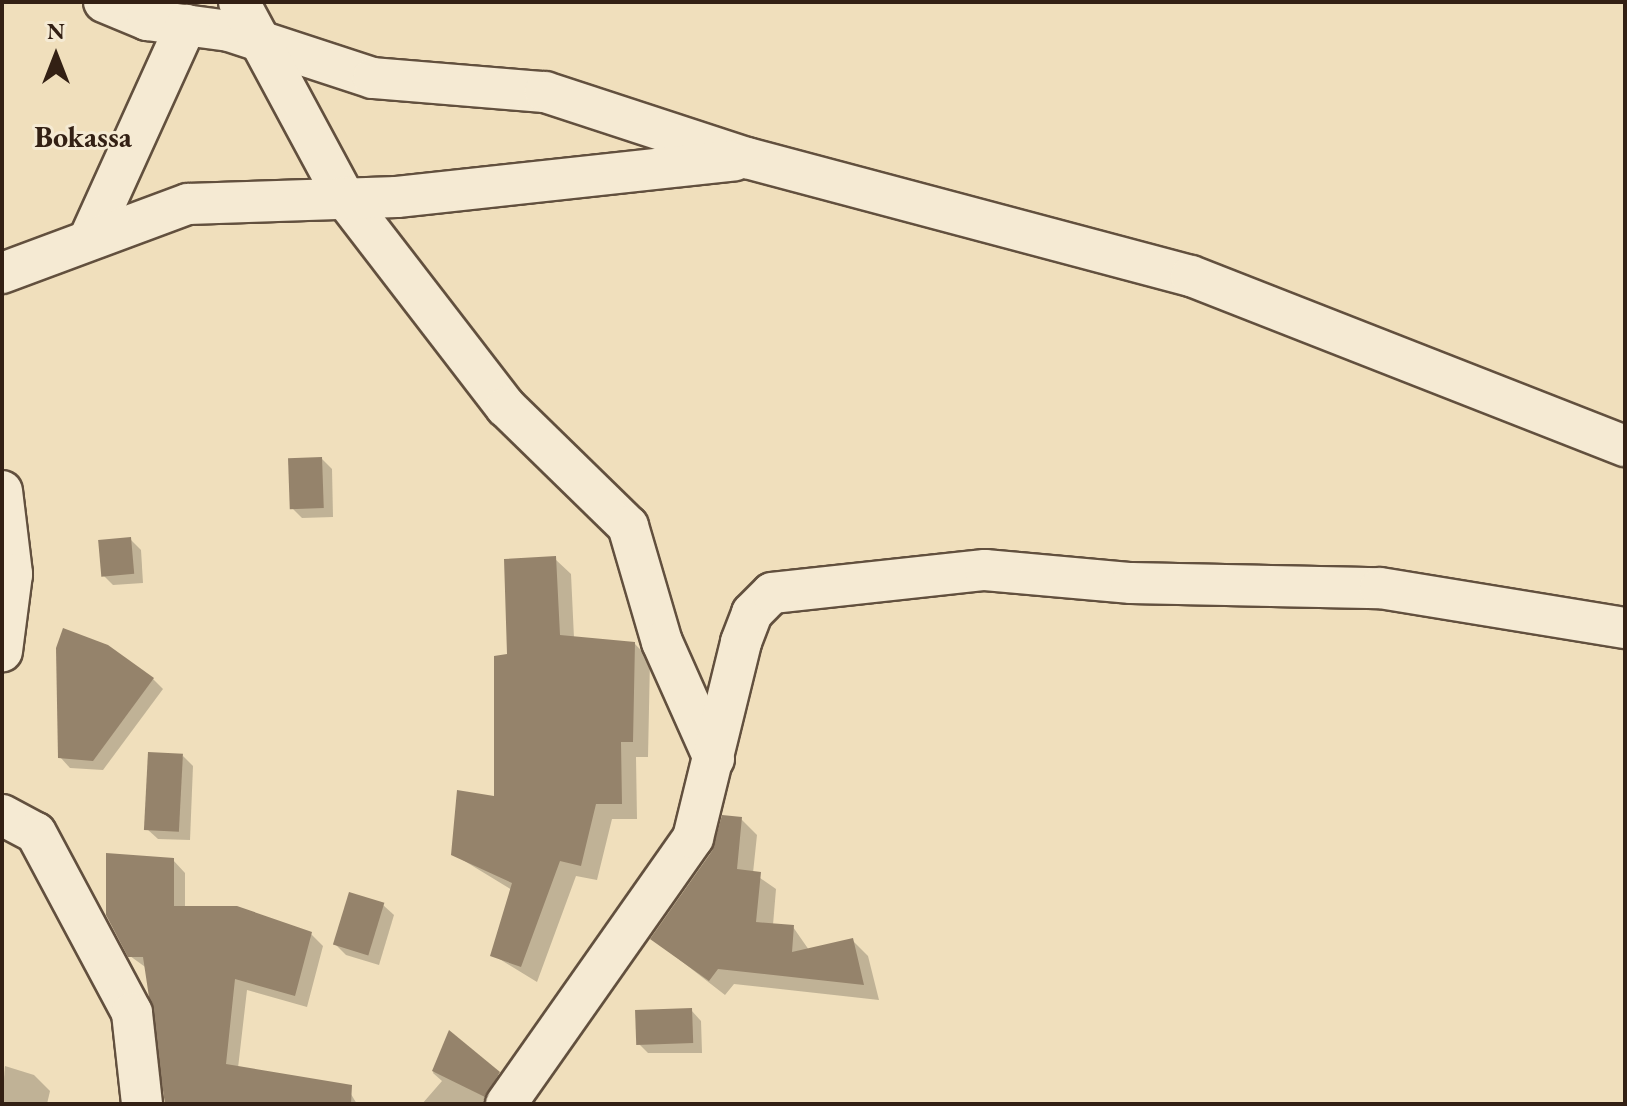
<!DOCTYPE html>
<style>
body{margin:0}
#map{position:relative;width:1627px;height:1106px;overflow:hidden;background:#f0dfbc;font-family:"EB Garamond",serif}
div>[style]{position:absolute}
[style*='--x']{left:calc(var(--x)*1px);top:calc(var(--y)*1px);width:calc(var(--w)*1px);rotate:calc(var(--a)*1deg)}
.shadow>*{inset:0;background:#0003}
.building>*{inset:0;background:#95836b;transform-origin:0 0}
.roads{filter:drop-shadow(2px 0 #62503e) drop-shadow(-2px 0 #62503e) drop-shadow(0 2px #62503e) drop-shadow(0 -2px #62503e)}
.street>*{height:40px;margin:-20px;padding:0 20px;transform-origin:20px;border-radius:20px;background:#f5ead3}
span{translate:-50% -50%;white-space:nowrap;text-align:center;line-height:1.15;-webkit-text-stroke:6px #f5ead3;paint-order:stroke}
.quarter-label{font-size:30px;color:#332014;font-weight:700}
.frame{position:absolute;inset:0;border:4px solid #332014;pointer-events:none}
.north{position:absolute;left:16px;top:16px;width:80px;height:80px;-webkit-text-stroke:6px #f5ead3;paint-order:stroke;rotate:0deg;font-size:22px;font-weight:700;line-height:32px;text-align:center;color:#332014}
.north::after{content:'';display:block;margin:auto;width:28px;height:36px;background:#332014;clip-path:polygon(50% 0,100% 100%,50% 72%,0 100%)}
</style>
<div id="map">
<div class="shadow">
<div style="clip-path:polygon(322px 459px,332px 469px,333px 517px,302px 518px,292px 508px)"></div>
<div style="clip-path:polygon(130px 539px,141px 550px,143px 583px,113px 585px,103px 575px)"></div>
<div style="clip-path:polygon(555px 559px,571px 574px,574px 638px,635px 644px,650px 660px,648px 757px,636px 757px,637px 819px,612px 819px,597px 880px,576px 876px,537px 982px,493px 955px,512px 890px,453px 854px,496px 799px,509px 656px)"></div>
<div style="clip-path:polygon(153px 679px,163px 689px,103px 770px,70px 768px,60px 757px)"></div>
<div style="clip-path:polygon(183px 756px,193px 766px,190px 840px,158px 839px,147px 829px)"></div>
<div style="clip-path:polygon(741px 819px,757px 835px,753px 873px,776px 889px,773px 925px,793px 927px,809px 950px,852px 940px,868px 956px,879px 1000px,734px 984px,725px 995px,653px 939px)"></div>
<div style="clip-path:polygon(173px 860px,185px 873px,185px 908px,310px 933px,323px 946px,307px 1007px,247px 990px,238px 1068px,346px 1086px,357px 1104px,166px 1104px,148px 969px,130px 956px)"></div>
<div style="clip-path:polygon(383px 905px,394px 915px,379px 965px,346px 955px,336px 945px)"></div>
<div style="clip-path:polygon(691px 1010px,701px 1021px,702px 1053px,648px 1053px,638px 1043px)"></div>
<div style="clip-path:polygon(450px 1033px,520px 1094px,516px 1104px,422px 1104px,442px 1081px,433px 1073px)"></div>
<div style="clip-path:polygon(5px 1066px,34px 1075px,50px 1091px,47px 1104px,2px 1104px)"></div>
</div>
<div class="building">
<div style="left:322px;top:457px;width:51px;height:34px;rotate:88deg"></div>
<div style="left:131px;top:537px;width:37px;height:33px;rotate:85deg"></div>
<div style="clip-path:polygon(556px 556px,560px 635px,635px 642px,633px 742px,621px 742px,622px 804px,596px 804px,581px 866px,560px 861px,521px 967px,490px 956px,512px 883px,451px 855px,457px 790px,494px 796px,494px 656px,507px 654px,504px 559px)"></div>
<div style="clip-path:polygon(63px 628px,108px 645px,154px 678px,93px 761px,58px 758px,56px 648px)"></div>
<div style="left:148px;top:752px;width:35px;height:78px;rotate:3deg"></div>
<div style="clip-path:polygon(722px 815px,742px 817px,737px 869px,761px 872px,756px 922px,794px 925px,792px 952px,853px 938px,864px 985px,718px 969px,709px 981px,650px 939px,712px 851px)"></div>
<div style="clip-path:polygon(106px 853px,174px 858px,174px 906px,237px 906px,312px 932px,295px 996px,235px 979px,226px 1064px,352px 1085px,351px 1104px,165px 1104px,143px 957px,128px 957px,106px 915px)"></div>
<div style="left:349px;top:892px;width:37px;height:55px;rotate:17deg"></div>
<div style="left:692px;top:1008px;width:35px;height:57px;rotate:88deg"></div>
<div style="clip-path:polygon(449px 1030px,500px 1072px,485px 1097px,432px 1071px)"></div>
</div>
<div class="roads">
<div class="street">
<div style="--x:104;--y:2;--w:47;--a:22.7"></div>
<div style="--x:147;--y:20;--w:83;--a:7.6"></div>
<div style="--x:229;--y:31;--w:151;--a:18.1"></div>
<div style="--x:373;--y:78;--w:173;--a:4.7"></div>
<div style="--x:545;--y:92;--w:213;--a:18.1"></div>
<div style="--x:747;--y:158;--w:459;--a:14.9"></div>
<div style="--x:1191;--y:276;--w:466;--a:21.4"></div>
<div style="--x:239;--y:2;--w:221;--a:61.7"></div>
<div style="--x:344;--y:197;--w:265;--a:52.4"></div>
<div style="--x:506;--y:407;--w:170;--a:44.3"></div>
<div style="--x:628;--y:526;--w:121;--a:73.7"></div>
<div style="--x:662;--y:642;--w:128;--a:66"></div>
<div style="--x:90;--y:237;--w:233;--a:-65.6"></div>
<div style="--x:2;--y:273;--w:198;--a:-20.4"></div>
<div style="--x:188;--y:204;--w:209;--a:-1.9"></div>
<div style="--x:397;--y:197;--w:340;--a:-6.2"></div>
<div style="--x:2;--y:491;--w:84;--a:83.1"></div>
<div style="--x:12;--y:574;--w:78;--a:97.4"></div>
<div style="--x:2;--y:815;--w:38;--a:28"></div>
<div style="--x:36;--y:833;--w:204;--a:61.9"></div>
<div style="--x:132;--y:1013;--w:92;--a:83.7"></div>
<div style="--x:506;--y:1104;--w:325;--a:-54.9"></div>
<div style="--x:693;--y:838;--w:202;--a:-76.2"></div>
<div style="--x:741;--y:642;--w:31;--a:-69"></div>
<div style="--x:752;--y:613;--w:28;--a:-45"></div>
<div style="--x:772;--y:593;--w:214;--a:-6.2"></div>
<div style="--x:985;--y:570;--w:147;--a:5.1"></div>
<div style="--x:1131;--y:583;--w:249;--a:1.2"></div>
<div style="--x:1380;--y:588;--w:248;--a:9.3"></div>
</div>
</div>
<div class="quarter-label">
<span style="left:83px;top:137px">Bokassa</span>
</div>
<div class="frame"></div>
<div class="north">N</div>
</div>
